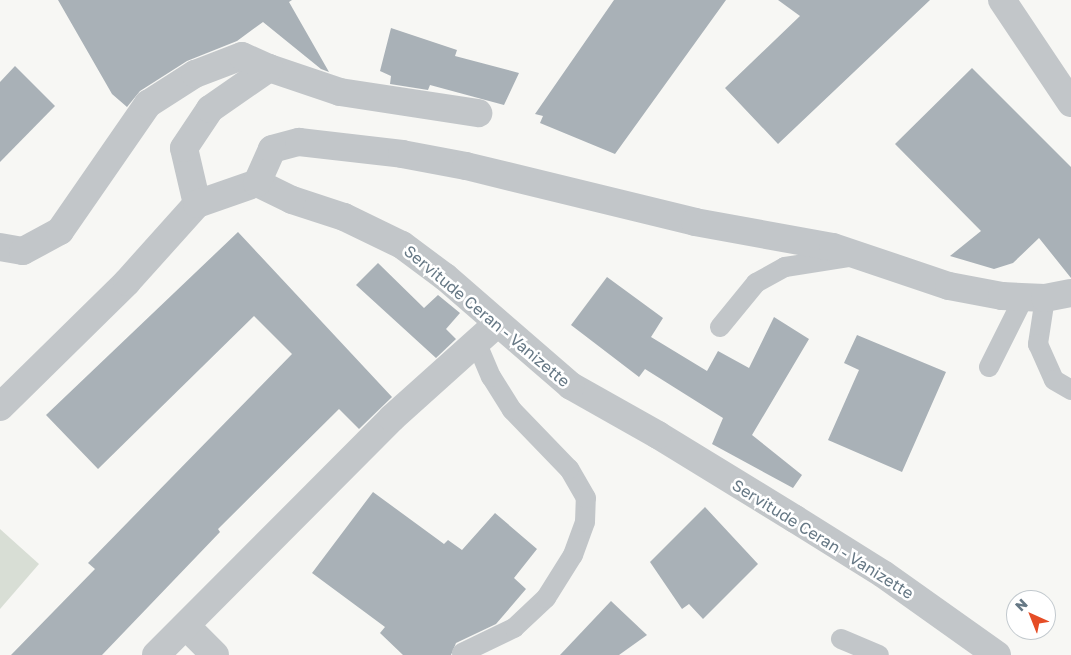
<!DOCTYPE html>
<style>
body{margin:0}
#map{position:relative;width:1071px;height:655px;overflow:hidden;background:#f7f7f4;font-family:"Golos Text",sans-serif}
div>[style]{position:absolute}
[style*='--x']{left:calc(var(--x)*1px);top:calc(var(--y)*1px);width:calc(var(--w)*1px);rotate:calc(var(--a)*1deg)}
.green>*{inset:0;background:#d8ded5}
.building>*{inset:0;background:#a9b1b7}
.service>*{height:20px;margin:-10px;padding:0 10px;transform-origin:10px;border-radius:10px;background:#c2c6c9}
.minor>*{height:28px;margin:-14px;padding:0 14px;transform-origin:14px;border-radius:14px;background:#c2c6c9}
span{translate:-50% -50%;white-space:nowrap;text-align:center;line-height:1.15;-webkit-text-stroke:5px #fff;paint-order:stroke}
.street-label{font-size:16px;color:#667885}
.north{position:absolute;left:1006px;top:590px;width:50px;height:50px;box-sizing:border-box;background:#fff;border:1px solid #c2c9ce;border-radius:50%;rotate:316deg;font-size:14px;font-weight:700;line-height:20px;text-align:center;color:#667885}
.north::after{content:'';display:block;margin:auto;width:18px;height:22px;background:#e54d26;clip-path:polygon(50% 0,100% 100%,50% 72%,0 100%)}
</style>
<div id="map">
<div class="green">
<div style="clip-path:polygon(0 529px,39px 564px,0 609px)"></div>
</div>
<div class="building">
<div style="clip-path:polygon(58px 0,292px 0,289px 2px,329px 72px,321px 69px,263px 22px,237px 41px,187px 61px,140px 91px,127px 107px,112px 94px)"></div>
<div style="clip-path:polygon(614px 0,726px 0,615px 154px,540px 123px,543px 116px,535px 114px)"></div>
<div style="clip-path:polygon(778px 0,930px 0,778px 144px,725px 88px,800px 16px)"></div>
<div style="clip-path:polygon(391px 28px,457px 50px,455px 56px,519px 73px,504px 105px,430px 85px,428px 90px,390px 84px,391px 76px,380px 71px)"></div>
<div style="clip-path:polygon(15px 66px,55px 106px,0 162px,0 82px)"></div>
<div style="clip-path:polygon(972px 68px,1071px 167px,1071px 278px,1039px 238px,1013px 263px,994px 269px,950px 256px,981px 231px,895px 144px)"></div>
<div style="clip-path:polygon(238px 232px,392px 397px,359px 429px,339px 409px,218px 529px,220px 532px,102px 655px,11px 655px,95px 569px,88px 563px,292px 354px,254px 316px,98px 469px,46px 415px)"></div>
<div style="clip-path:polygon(378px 263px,424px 308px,438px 295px,460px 313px,446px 329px,456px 339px,436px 358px,356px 285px)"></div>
<div style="clip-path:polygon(607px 277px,663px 318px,651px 337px,707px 371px,718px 351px,749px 368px,774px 317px,809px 339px,752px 435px,802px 475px,793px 488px,712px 444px,723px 418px,645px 369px,639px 377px,571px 325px)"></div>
<div style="clip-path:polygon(857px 335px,946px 372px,902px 472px,828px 440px,859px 370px,844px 363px)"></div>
<div style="clip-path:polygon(373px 492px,444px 544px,448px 540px,462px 550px,495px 513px,537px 549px,514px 578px,526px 589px,496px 624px,456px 643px,451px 655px,403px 655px,380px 633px,385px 627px,312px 573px)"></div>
<div style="clip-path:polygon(705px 507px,758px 564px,703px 619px,689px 604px,682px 609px,650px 562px)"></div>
<div style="clip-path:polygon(611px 601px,647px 635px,619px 655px,560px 655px)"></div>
</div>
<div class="service">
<div style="--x:1045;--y:298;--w:47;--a:98.7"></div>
<div style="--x:1038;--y:344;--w:39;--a:66"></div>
<div style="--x:1054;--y:380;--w:20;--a:30"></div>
<div style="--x:720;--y:327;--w:57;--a:-50.7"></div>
<div style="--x:756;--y:283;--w:33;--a:-29"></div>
<div style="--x:785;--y:267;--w:72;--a:-8.8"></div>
<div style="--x:989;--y:367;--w:78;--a:-63.4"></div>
<div style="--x:841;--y:639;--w:41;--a:22.8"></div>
<div style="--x:462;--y:653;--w:58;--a:-25.7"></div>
<div style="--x:514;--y:628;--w:44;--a:-43.2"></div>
<div style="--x:546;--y:598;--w:51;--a:-57.9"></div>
<div style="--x:573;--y:555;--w:35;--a:-70"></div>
<div style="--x:585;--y:522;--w:24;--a:-88"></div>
<div style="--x:586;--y:498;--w:34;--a:-120"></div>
<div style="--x:569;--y:469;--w:82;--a:-134"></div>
<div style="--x:512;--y:410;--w:39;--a:-122"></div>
<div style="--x:491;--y:377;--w:38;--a:-113"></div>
</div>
<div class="minor">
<div style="--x:1002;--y:0;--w:124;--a:56.2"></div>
<div style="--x:197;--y:204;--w:57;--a:-103.1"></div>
<div style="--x:184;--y:148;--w:47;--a:-56.3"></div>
<div style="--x:210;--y:109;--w:72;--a:-34.8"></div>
<div style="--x:269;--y:68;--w:75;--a:18.7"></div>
<div style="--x:340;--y:92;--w:140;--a:8.7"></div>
<div style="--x:0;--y:247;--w:23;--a:10"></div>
<div style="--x:23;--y:251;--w:42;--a:-28.4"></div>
<div style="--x:60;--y:231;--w:155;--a:-55.3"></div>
<div style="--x:148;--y:104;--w:56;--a:-32.6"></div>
<div style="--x:195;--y:74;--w:50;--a:-21"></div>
<div style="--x:242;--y:56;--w:30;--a:24"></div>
<div style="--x:0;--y:407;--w:178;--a:-44.5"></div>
<div style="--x:127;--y:282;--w:105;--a:-48.1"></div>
<div style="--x:197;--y:204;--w:64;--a:-19.3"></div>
<div style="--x:186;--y:626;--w:41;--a:45"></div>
<div style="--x:156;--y:655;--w:334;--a:-45.1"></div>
<div style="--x:392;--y:418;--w:142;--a:-41.9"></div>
<div style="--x:997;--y:655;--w:140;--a:-144.6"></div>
<div style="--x:883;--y:574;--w:104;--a:-148"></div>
<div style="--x:795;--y:519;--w:161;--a:-148.5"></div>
<div style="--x:658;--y:435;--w:100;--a:-150.6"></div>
<div style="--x:571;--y:386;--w:167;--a:-139.1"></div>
<div style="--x:445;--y:277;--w:54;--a:-143.3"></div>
<div style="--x:402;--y:245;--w:64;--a:-154.2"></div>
<div style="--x:344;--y:217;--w:55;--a:-161.9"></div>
<div style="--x:292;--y:200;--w:39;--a:-154"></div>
<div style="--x:257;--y:183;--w:37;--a:-66"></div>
<div style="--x:272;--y:149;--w:28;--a:-15"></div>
<div style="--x:299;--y:142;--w:104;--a:6.6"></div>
<div style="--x:402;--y:154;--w:65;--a:10.6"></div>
<div style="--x:466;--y:166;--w:236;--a:13.7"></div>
<div style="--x:695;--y:222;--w:140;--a:10.3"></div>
<div style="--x:833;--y:247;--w:122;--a:18.6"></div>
<div style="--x:949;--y:286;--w:54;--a:10.7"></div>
<div style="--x:1002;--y:296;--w:43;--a:2.7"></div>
<div style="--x:1045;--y:298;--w:26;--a:-11"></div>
</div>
<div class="street-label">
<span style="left:487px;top:316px;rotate:40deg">Servitude Ceran - Vanizette</span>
<span style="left:823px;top:539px;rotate:32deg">Servitude Ceran - Vanizette</span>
</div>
<div class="north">N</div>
</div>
